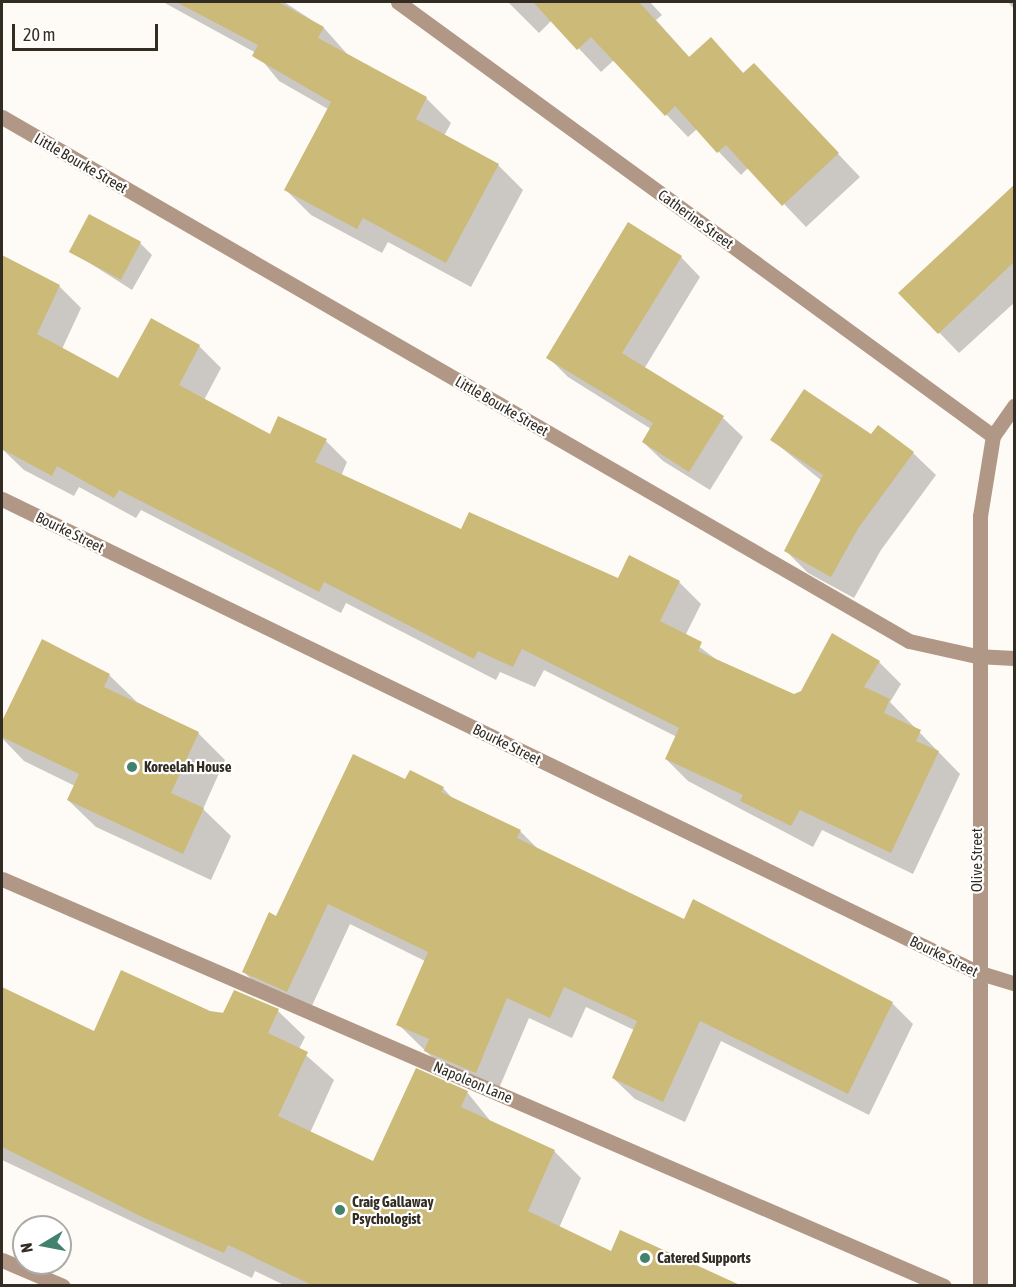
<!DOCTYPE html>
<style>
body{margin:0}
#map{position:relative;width:1016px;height:1287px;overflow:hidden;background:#fefbf6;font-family:"Asap Condensed",sans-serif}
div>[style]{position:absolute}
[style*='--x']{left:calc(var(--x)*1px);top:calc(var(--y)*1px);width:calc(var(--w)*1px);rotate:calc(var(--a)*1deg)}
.shadow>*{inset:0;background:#0003}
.building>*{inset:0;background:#ccba78;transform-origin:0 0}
.minor>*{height:15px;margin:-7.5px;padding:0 7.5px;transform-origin:7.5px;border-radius:7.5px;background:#b19886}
.dots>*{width:16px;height:16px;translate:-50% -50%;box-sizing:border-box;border:3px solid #fff;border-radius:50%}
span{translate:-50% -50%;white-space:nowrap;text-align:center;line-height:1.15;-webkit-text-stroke:4.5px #fff;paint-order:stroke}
.street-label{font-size:15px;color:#322c23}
.poi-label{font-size:15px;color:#322c23;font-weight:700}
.left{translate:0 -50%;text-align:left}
.frame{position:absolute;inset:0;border:3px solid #322c23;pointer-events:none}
.north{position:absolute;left:12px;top:1215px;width:60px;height:60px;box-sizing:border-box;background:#fff;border:2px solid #adaba7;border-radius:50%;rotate:260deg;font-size:16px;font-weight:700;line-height:24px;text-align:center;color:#322c23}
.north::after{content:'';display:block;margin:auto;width:21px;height:27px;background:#42816e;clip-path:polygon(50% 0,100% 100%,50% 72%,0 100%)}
.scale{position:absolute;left:12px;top:24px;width:146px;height:27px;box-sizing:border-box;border:3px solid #322c23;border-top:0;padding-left:8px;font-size:18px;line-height:21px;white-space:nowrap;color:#322c23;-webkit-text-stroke:4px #fff;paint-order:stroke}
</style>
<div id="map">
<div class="shadow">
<div style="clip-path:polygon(163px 2px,284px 2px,324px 28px,348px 55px,426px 98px,451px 123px,444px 136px,498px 165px,523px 190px,471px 287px,388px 242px,382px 253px,311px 215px,286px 190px,328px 109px,279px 81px,256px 53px)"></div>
<div style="clip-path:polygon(508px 2px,650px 2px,662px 15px,656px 20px,690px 58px,711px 39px,744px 74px,754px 65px,860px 177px,806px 227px,749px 167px,741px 175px,697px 129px,688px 137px,614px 60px,601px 72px,552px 20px,539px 33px)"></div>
<div style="clip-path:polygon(1008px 2px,1014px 2px,1014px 9px)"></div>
<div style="clip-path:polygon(1014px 185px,1014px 303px,959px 353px,901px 293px)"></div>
<div style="clip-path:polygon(140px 243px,152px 255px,132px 290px,71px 251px)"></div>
<div style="clip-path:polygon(2px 257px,59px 286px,81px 308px,62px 349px,119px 380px,199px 346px,221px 368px,204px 400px,270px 436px,326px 441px,347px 462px,341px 476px,461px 531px,619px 580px,679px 582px,701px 604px,685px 636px,721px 663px,794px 696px,879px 662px,901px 684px,890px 702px,960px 774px,913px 874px,822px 830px,813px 847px,688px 781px,666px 759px,677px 737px,544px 670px,535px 687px,500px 672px,496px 680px,346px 603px,341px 613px,141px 510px,136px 518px,79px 487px,74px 496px,24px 470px,2px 449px,10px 435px,2px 431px)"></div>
<div style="clip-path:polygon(681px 257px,700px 277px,644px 369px,723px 418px,743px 437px,710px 490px,663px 461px,643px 442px,651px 429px,568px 377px,548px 357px)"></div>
<div style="clip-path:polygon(872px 436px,913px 453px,936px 475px,881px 550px,854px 598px,808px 573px,786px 551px,822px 481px,772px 440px)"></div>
<div style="clip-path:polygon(42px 641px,109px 675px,137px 702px,198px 733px,225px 760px,203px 809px,231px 836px,211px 880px,96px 827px,68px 800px,75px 786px,24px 761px,2px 738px,2px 724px)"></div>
<div style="clip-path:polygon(406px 781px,443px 788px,454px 800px,520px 831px,539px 850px,685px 921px,892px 1003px,913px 1024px,869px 1115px,721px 1041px,685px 1122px,635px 1099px,613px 1078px,634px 1030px,586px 1007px,572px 1038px,529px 1018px,497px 1093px,447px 1072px,398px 1024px,425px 961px,350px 924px,309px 1012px,265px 993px,244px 972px,276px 918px)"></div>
<div style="clip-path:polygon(2px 989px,95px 1033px,210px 1013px,278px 1011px,305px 1037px,299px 1049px,334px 1080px,310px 1133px,374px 1163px,467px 1092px,492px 1123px,554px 1151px,581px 1178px,559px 1228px,612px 1253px,739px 1286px,286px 1286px,255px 1271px,252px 1278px,2px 1160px)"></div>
</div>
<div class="building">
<div style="clip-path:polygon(176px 2px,278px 2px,324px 27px,318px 38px,427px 97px,416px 119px,499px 164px,446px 263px,363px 218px,357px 229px,284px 190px,331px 102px,252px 56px,258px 45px)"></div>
<div style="clip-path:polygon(533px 2px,639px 2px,689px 57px,711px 37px,743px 73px,754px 63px,839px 153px,782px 206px,726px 145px,717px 153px,675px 106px,665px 116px,591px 37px,577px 50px)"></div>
<div style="clip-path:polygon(1014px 185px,1014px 262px,938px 334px,898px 293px)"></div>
<div style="left:89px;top:214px;width:59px;height:43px;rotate:28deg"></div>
<div style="clip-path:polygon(628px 222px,682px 256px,622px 353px,724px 416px,689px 472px,642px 442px,653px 423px,546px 358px)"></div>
<div style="clip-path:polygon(2px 255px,60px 285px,37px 334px,118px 378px,151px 318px,200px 345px,179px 385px,270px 434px,278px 416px,327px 439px,315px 462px,461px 529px,469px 512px,618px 578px,629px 555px,680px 581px,660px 621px,702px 642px,698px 651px,794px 694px,801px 691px,832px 633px,880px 661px,864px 687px,890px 699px,884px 713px,921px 730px,916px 741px,939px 751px,891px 853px,800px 810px,791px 826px,740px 801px,743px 795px,665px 759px,679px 728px,522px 649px,513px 667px,478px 651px,474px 659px,324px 582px,319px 592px,119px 490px,114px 498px,57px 466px,52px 476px,2px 449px)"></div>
<div style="clip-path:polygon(804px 389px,871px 434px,878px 425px,914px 452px,859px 527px,831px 577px,784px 551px,823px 475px,770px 440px)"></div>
<div style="clip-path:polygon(42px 639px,110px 674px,104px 687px,199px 732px,171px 793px,204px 808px,183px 854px,67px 800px,79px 774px,2px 737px,2px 721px)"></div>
<div style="clip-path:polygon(353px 754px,405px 779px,410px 770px,444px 787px,441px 792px,521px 830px,517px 838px,684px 919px,693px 899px,893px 1002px,848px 1094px,700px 1021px,663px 1102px,612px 1078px,637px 1021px,564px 987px,550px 1018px,507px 998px,476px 1073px,424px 1051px,429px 1039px,396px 1025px,428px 952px,328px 904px,287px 992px,242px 972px,269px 912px,276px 916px)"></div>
<div style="clip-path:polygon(121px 970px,210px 1011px,223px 1013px,234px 990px,279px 1009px,268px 1033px,308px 1052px,278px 1116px,373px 1161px,416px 1068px,468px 1091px,461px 1107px,555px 1150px,528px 1211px,611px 1251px,620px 1230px,742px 1286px,314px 1286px,228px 1245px,224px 1253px,144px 1218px,2px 1147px,2px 987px,94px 1031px)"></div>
</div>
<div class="minor">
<div style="--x:398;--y:2;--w:736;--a:36.11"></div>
<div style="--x:2;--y:117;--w:1047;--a:30.02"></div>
<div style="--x:909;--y:641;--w:69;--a:12.6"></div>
<div style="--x:976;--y:656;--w:38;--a:3"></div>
<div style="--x:2;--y:499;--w:1084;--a:25.88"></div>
<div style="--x:977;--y:972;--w:39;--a:17"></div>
<div style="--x:2;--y:879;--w:1026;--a:23.37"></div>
<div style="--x:2;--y:1260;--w:66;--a:23.1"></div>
<div style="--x:980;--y:1286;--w:770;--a:-90"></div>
<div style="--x:980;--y:516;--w:81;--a:-80.8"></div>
<div style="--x:993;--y:436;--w:37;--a:-55"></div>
</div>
<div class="dots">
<div style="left:132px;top:767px;background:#42816e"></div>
<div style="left:340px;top:1210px;background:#42816e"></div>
<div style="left:645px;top:1258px;background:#42816e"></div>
</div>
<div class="street-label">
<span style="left:81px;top:163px;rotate:30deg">Little Bourke Street</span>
<span style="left:696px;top:219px;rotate:36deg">Catherine Street</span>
<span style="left:502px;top:406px;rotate:30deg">Little Bourke Street</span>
<span style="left:70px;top:532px;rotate:26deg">Bourke Street</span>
<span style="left:507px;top:744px;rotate:26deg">Bourke Street</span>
<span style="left:977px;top:860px;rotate:-90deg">Olive Street</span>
<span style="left:944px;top:956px;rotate:26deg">Bourke Street</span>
<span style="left:473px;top:1082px;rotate:23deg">Napoleon Lane</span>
</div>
<div class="poi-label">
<span class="left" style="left:144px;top:767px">Koreelah House</span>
<span class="left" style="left:352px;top:1210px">Craig Gallaway<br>Psychologist</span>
<span class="left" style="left:657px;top:1258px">Catered Supports</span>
</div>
<div class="frame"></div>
<div class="north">N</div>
<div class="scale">20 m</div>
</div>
